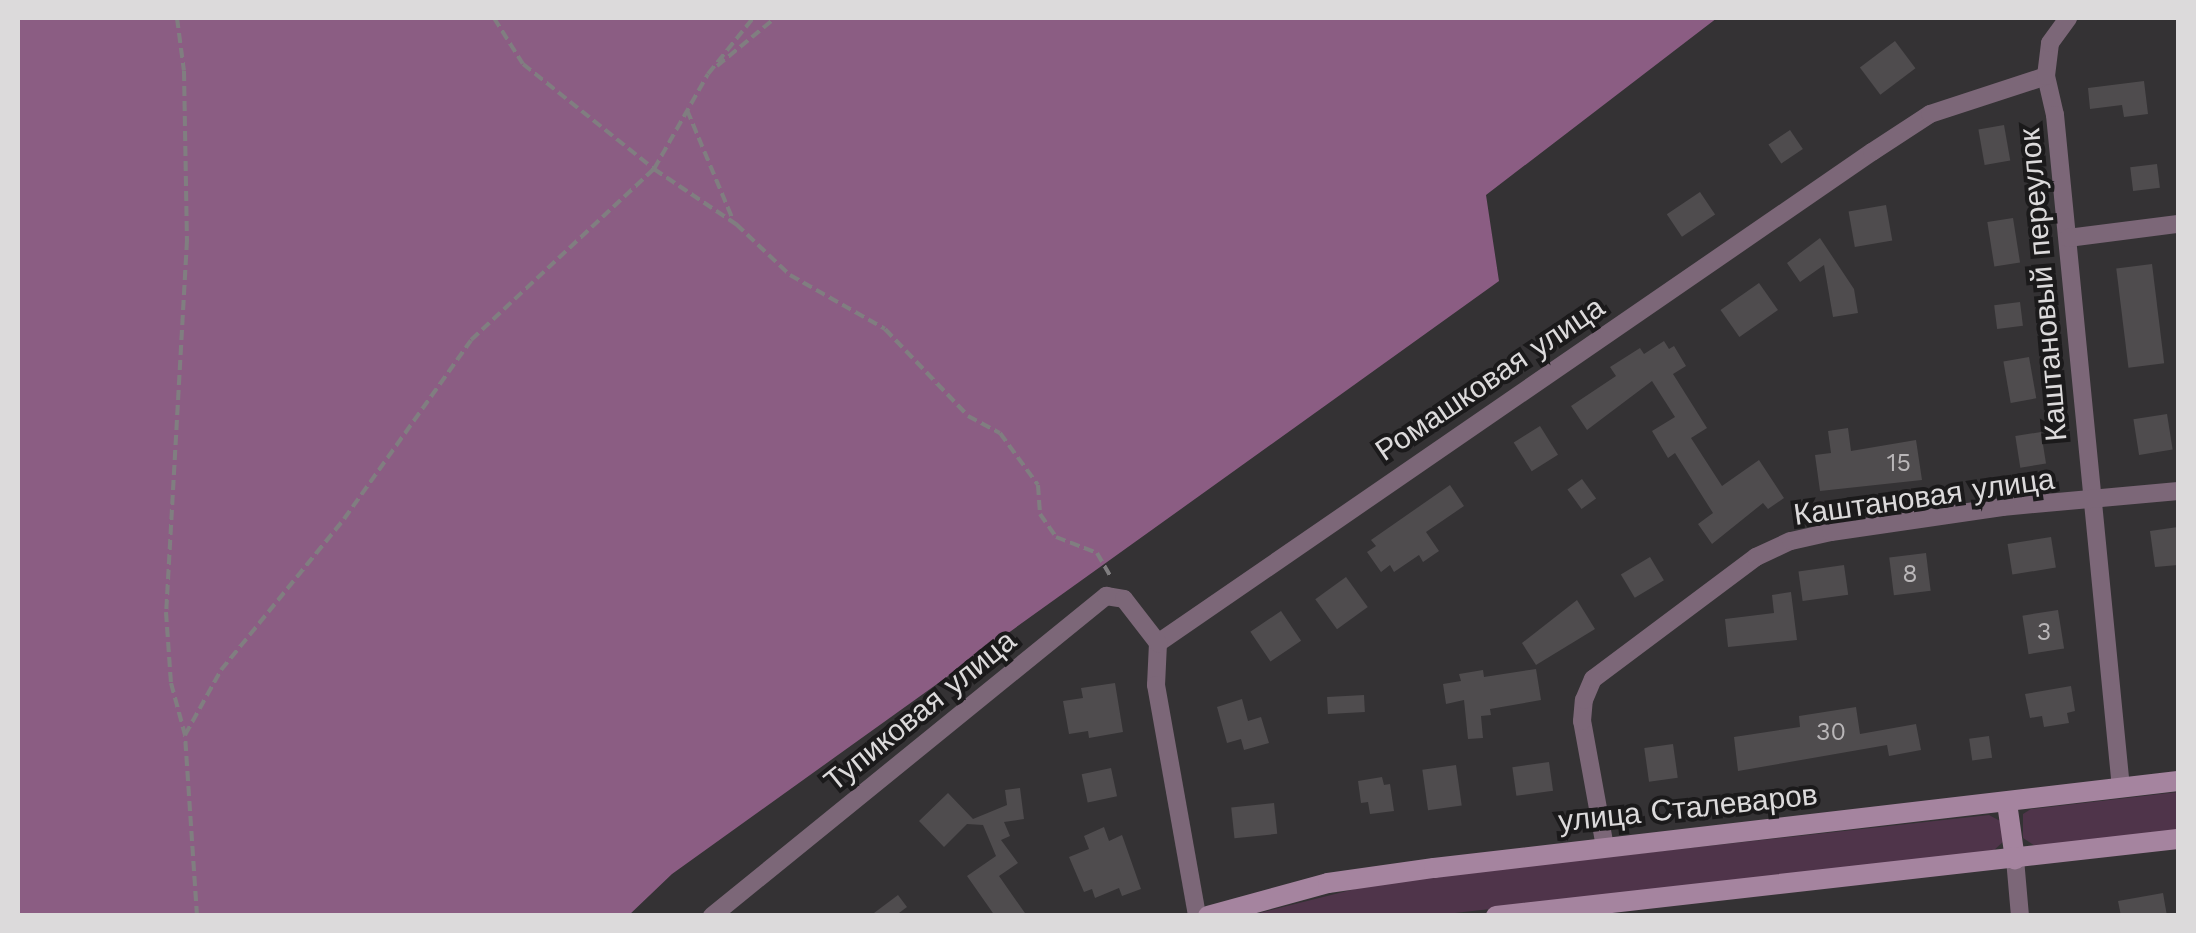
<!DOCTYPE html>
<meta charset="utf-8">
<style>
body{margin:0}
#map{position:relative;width:2196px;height:933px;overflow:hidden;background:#343234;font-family:"Work Sans",sans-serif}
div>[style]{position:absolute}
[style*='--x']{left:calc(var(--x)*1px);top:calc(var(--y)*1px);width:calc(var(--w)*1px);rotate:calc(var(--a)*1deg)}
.green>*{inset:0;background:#4f344a}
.forest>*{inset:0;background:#8b5d83}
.building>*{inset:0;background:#4f4c4e;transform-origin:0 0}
.path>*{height:4px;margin-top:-2px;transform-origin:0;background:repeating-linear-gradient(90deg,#807e80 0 10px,transparent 0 15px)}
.street>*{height:18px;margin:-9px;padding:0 9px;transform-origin:9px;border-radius:9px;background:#7c6778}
.secondary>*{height:20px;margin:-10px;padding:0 10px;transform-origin:10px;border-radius:10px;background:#a5849f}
span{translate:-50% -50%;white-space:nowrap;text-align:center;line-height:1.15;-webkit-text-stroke:8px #1b1a1b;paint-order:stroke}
.number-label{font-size:25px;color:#b9b6b8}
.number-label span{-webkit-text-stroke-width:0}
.street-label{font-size:30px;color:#dcdadb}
.frame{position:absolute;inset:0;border:20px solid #dcdadb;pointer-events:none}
</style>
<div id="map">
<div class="green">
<div style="clip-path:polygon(2178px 792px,2178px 830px,2035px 846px,2023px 838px,2023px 814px,2031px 809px)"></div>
<div style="clip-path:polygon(1989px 815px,2002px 822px,2005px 840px,1992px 852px,1437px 915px,1247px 916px,1359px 888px,1453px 874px)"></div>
</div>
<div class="forest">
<div style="clip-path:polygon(18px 18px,1717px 18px,1486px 195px,1499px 281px,672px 874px,628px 916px,18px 915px)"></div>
</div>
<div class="building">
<div style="left:1895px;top:41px;width:34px;height:44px;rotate:53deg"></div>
<div style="clip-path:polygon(2144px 81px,2148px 114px,2124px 117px,2122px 105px,2090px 109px,2088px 88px)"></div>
<div style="left:2004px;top:125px;width:36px;height:26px;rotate:80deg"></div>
<div style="left:1790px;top:130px;width:23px;height:26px;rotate:56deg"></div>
<div style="left:2157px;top:164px;width:24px;height:27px;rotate:83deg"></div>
<div style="left:1700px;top:192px;width:27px;height:40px;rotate:56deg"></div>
<div style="left:1886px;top:205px;width:36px;height:38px;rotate:80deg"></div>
<div style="left:2013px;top:218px;width:45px;height:26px;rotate:81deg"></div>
<div style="clip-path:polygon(1820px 238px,1854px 289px,1858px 313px,1833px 317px,1824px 265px,1800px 282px,1787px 263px)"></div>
<div style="left:2152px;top:264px;width:100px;height:36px;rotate:83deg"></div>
<div style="left:1759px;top:283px;width:33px;height:47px;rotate:55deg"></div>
<div style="left:2020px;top:302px;width:24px;height:26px;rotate:83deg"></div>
<div style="clip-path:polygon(1664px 341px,1669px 349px,1674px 346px,1686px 366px,1673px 374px,1707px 428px,1691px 438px,1722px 486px,1759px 460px,1784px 498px,1768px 509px,1763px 503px,1712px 544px,1698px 524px,1713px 513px,1675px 453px,1668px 458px,1652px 431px,1675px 417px,1652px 381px,1587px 430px,1571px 406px,1616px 376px,1610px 367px,1640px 348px,1644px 354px)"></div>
<div style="left:2029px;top:357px;width:42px;height:26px;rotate:80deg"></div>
<div style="left:2167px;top:414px;width:36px;height:34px;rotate:81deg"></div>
<div style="left:1540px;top:426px;width:34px;height:31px;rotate:58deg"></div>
<div style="clip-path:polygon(1848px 428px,1851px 451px,1916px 440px,1922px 480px,1820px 491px,1815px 455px,1831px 453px,1828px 431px)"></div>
<div style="left:2041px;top:432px;width:32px;height:26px;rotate:81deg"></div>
<div style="left:1582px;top:479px;width:24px;height:18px;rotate:54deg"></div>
<div style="clip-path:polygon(1450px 485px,1464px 506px,1426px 532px,1439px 551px,1423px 562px,1419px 555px,1394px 572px,1390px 565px,1381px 572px,1367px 552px,1376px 546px,1371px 540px)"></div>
<div style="clip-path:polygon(2178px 527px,2178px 565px,2155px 567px,2150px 531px)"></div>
<div style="left:2051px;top:537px;width:31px;height:44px;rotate:81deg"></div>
<div style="left:1926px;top:553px;width:38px;height:37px;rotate:83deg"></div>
<div style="left:1650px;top:557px;width:27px;height:34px;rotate:59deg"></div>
<div style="left:1844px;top:565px;width:30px;height:46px;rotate:82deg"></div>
<div style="left:1346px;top:577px;width:37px;height:38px;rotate:54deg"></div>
<div style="clip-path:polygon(1791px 592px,1797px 640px,1728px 647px,1725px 619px,1774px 613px,1772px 595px)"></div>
<div style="clip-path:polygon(1577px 600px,1595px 629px,1536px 665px,1522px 643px)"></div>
<div style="left:2058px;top:610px;width:39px;height:36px;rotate:81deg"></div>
<div style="left:1281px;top:611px;width:36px;height:37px;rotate:56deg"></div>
<div style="clip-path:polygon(1536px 669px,1541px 700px,1490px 709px,1491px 715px,1481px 716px,1483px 738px,1468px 739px,1464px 700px,1446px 704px,1443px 684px,1461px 681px,1459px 674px,1483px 670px,1484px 677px)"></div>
<div style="clip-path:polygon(1115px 683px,1123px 732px,1089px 738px,1088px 731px,1069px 734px,1063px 701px,1083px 698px,1081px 688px)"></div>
<div style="clip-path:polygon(2071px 686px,2075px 711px,2067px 713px,2069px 723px,2044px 727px,2042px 716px,2030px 718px,2025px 694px)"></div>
<div style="left:1364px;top:695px;width:17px;height:37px;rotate:87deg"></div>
<div style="clip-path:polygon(1242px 699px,1248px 721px,1261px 717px,1269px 743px,1244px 750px,1241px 739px,1227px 743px,1217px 707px)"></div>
<div style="clip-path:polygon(1856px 707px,1860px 734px,1916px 724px,1921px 750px,1889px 756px,1887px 745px,1738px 771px,1734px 737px,1800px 727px,1799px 716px)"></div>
<div style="left:1989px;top:736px;width:22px;height:20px;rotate:82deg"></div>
<div style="left:1673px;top:744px;width:34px;height:29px;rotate:82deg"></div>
<div style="left:1549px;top:762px;width:29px;height:37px;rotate:82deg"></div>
<div style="left:1456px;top:765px;width:41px;height:34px;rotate:82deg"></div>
<div style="left:1111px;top:768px;width:29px;height:30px;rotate:78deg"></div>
<div style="clip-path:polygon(1382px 777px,1384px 785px,1390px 784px,1394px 811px,1370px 814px,1368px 802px,1361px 803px,1358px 781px)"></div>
<div style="clip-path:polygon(1020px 788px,1024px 819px,1004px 822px,1010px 836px,1001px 840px,1018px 863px,999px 876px,1027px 916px,995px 916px,967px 876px,996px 856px,983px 825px,967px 824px,944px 847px,919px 821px,948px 793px,973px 819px,1007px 805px,1005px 790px)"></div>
<div style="left:1274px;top:803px;width:31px;height:43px;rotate:84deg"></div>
<div style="clip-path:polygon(1104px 827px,1109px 841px,1122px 835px,1141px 889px,1122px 896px,1119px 888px,1095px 898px,1092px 889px,1084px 892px,1069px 857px,1089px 849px,1084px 836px)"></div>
<div style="clip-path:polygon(2163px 893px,2167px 916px,2121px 916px,2118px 901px)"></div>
<div style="clip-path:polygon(898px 895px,907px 907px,895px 916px,870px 916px)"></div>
</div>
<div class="path">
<div style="--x:177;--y:18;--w:53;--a:82.5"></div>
<div style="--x:184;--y:71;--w:169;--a:89"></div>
<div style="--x:187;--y:240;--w:373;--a:93.2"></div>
<div style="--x:166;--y:612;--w:71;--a:86"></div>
<div style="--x:171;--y:683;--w:54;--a:74.9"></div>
<div style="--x:494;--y:18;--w:54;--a:57.8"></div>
<div style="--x:523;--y:64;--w:168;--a:38.7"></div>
<div style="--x:654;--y:169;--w:99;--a:33.9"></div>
<div style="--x:736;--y:224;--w:74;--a:43.4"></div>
<div style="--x:790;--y:275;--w:109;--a:29.6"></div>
<div style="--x:885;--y:329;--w:120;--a:46.3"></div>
<div style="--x:968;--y:416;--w:36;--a:28"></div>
<div style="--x:1000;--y:433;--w:64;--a:53.8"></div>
<div style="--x:1038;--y:485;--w:29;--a:86"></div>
<div style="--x:1040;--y:514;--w:28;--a:55"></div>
<div style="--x:1056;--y:537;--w:44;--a:21.3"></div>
<div style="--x:1097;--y:553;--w:28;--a:60"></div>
<div style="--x:717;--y:66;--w:75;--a:-39.6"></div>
<div style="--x:687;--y:110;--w:119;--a:67.3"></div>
<div style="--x:197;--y:916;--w:181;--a:-93.8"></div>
<div style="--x:185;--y:735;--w:74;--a:-61"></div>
<div style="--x:221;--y:670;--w:195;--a:-50.8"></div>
<div style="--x:344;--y:519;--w:219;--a:-54.6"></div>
<div style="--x:471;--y:340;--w:250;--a:-43.1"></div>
<div style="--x:654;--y:169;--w:109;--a:-60.4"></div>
<div style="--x:708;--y:74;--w:72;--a:-51.2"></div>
</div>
<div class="street">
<div style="--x:2046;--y:76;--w:40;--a:77"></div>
<div style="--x:2055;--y:115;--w:676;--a:84.4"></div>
<div style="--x:2068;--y:238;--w:111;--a:-7.3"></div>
<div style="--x:1158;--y:643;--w:867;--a:-34.52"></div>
<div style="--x:1872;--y:152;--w:69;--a:-33.2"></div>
<div style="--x:1930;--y:114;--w:122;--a:-18.1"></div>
<div style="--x:2046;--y:76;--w:33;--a:-83"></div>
<div style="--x:2050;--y:43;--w:31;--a:-54"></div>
<div style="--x:1158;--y:643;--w:42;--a:92.7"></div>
<div style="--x:1156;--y:685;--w:235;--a:79.9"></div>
<div style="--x:1605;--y:847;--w:128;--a:-100.3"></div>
<div style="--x:1582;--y:721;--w:21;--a:-85"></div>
<div style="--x:1584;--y:700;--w:23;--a:-67"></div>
<div style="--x:1593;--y:679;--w:204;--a:-36.8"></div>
<div style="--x:1756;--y:557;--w:38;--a:-25"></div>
<div style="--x:1791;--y:541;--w:41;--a:-12.7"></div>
<div style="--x:1831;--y:532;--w:173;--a:-8.3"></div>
<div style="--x:2002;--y:507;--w:177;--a:-5.2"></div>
<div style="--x:2015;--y:859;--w:57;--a:85"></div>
<div style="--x:712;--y:916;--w:508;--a:-39.08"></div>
<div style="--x:1106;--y:596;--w:18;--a:9"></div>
<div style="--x:1124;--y:599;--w:56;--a:52.3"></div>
</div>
<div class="secondary">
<div style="--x:2007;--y:803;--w:57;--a:81.9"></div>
<div style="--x:1208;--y:916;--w:124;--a:-15.4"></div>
<div style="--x:1328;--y:883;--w:107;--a:-8.1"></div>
<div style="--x:1434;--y:868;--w:749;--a:-6.67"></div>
<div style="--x:1496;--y:916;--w:686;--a:-6.44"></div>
</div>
<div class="number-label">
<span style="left:1899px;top:463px">15</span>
<span style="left:1910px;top:574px">8</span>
<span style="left:2044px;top:632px">3</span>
<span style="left:1831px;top:732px">30</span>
</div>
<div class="street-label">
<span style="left:2043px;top:285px;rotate:-95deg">Каштановый переулок</span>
<span style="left:1490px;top:379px;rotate:-34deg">Ромашковая улица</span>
<span style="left:1924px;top:497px;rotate:-8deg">Каштановая улица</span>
<span style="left:920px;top:711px;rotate:-39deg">Тупиковая улица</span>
<span style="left:1688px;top:808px;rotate:-6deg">улица Сталеваров</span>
</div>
<div class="frame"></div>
</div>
